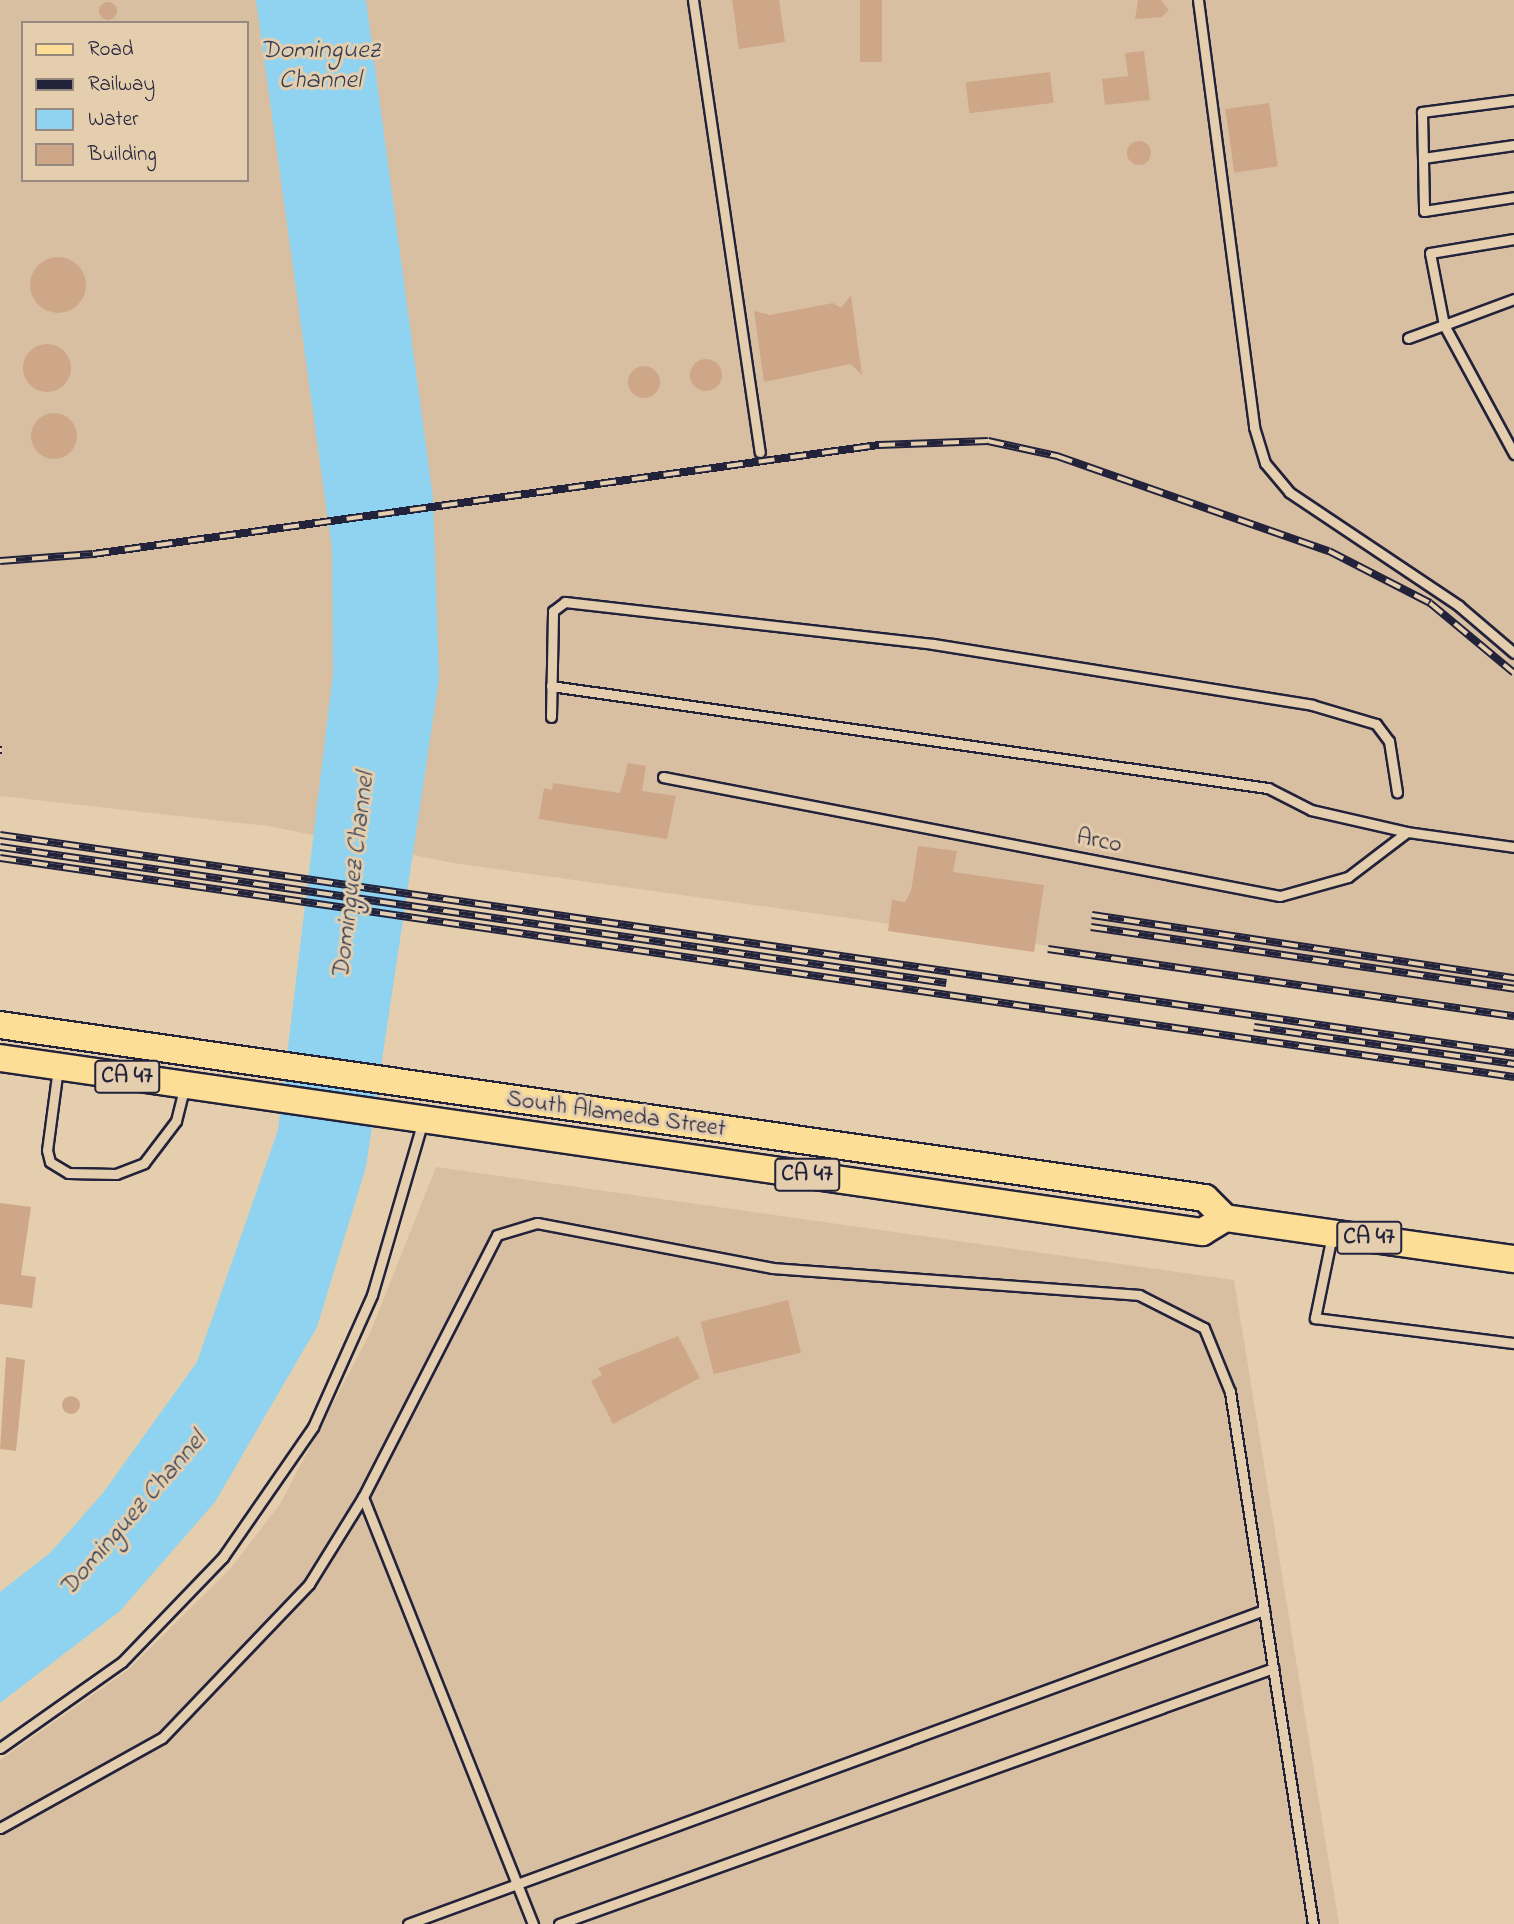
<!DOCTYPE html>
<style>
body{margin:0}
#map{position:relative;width:1514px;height:1924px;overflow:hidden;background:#e4ceae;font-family:"Indie Flower",sans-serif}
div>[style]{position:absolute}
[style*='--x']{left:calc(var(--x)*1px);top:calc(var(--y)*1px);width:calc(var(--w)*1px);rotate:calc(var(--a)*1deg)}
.built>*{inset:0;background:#d9bfa1}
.water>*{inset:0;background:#8fd3f0}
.building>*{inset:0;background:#cea789;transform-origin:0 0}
.round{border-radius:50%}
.roads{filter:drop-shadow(2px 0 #22223b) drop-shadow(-2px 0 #22223b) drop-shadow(0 2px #22223b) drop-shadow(0 -2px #22223b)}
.service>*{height:9px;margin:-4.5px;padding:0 4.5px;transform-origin:4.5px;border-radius:4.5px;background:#e4ceae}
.primary>*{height:26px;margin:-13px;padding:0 13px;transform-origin:13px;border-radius:13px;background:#fdde96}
.rail>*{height:8px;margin-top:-4px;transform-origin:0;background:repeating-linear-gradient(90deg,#e4ceae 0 16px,#22223b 0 32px);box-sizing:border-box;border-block:2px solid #22223b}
span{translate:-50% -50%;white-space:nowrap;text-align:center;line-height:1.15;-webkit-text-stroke:6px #e4ceae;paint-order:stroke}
.shield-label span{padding:2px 5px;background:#e4ceae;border:2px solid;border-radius:5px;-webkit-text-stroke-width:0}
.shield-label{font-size:23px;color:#22223b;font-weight:700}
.street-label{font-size:24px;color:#22223b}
.water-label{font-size:26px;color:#323d56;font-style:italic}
.legend{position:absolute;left:21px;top:21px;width:228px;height:161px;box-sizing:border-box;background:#e4ceae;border:2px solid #968980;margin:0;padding:9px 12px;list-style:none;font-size:21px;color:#22223b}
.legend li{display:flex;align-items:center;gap:14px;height:35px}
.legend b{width:35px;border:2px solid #968980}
</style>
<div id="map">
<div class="built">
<div style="clip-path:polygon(evenodd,0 0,1514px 0,1514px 1011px,453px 863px,268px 826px,0 796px,0 0,23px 23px,247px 23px,247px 180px,23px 180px,23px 23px)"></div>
<div style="clip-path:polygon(436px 1167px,1234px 1280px,1339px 1924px,0 1924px,0 1760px,128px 1670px,231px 1568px,280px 1504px,370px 1333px)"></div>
</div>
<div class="water">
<div style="clip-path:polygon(256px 0,366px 0,433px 498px,439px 679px,366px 1167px,317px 1327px,215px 1502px,120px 1611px,0 1703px,0 1592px,51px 1552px,103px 1493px,197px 1362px,278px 1130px,333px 673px,332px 549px)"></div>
</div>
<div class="building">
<div style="clip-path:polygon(732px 0,779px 0,785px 42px,739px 49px)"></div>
<div style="left:860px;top:0;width:22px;height:62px"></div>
<div style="clip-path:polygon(1138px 0,1161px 0,1169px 10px,1162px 17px,1135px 19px)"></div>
<div class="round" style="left:99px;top:2px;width:18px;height:18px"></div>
<div style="clip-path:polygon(1144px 51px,1150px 100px,1105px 105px,1102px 79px,1128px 76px,1125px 53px)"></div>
<div style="left:1050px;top:72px;width:31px;height:85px;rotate:83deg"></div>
<div style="left:1269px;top:103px;width:64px;height:44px;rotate:82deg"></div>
<div class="round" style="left:1127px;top:141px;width:24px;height:24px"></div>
<div class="round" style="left:30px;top:257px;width:56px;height:56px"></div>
<div style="clip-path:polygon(851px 295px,862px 375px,851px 364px,764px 382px,754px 311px,770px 315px,833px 303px,841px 308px)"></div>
<div class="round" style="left:23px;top:344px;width:48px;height:48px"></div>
<div class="round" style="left:690px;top:359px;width:32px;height:32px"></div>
<div class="round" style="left:628px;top:366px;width:32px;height:32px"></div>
<div class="round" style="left:31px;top:413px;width:46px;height:46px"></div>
<div style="clip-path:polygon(628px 763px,646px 766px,642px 791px,676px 796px,667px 839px,539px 819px,544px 788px,552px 790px,553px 783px,620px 793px)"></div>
<div style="clip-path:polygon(918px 846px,957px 851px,953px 872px,1044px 885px,1034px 952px,888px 931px,892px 900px,905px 902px,911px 891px)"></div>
<div style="clip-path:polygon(0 1203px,31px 1207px,21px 1275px,36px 1277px,32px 1308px,0 1304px)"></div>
<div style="left:788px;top:1300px;width:54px;height:90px;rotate:76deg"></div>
<div style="clip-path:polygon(678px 1336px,700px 1378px,613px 1424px,591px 1381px,602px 1375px,598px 1368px)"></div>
<div style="clip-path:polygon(6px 1357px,25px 1360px,16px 1451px,0 1449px)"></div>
<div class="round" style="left:62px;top:1396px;width:18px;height:18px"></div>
</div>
<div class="roads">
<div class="service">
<div style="--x:693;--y:0;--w:457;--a:81.6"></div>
<div style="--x:1198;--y:0;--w:431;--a:82.5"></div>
<div style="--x:1254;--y:427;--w:38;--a:73"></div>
<div style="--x:1265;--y:463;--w:38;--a:50"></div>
<div style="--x:1289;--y:492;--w:205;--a:33.8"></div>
<div style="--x:1459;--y:606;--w:72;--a:40.5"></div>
<div style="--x:1514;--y:100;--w:93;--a:172.6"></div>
<div style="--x:1422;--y:112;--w:99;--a:88.8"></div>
<div style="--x:1424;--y:211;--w:91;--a:-8.8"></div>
<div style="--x:1423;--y:158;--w:92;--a:-8.1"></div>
<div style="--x:1514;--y:239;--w:85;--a:170.5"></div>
<div style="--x:1430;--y:253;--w:73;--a:79"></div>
<div style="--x:1444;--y:325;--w:75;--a:-20.4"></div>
<div style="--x:1408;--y:338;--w:38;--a:-20"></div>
<div style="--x:1444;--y:325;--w:147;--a:61.5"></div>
<div style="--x:551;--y:686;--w:724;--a:8.1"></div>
<div style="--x:1268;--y:788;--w:48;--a:27.1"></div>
<div style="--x:1311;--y:810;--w:98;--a:12.9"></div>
<div style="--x:551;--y:717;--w:106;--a:-88.9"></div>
<div style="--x:553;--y:611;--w:15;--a:-37"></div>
<div style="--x:565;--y:602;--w:370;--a:6.5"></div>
<div style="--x:933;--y:644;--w:384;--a:9.1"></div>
<div style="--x:1312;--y:705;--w:67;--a:16.5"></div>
<div style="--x:1376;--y:724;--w:21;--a:53"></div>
<div style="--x:1389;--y:741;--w:52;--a:81.1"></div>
<div style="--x:663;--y:777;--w:628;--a:10.92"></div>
<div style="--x:1280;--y:896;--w:71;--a:-15.6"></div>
<div style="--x:1348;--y:877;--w:74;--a:-37.3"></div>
<div style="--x:1407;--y:832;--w:108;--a:8"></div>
<div style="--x:58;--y:1068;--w:83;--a:97.6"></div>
<div style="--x:47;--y:1150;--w:12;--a:76"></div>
<div style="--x:50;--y:1162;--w:21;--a:31"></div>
<div style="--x:68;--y:1173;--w:48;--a:1.2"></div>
<div style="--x:116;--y:1174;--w:30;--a:-21"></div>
<div style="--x:144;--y:1163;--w:53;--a:-52.7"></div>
<div style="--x:176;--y:1121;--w:36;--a:-76"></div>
<div style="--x:1332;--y:1235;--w:85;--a:101.6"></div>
<div style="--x:1315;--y:1318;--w:201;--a:7.2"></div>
<div style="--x:363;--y:1497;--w:460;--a:68.3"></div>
<div style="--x:0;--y:1748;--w:149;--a:-35.2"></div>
<div style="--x:122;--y:1662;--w:146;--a:-46.1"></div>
<div style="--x:223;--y:1557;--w:158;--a:-55.3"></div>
<div style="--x:313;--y:1427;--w:145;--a:-65.9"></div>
<div style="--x:372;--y:1295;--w:181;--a:-73.7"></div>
<div style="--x:0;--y:1828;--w:185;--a:-29.1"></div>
<div style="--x:162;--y:1738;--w:213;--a:-46.3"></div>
<div style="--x:309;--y:1584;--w:102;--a:-58.2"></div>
<div style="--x:363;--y:1497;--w:294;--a:-62.9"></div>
<div style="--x:497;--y:1235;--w:42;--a:-16.7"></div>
<div style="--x:537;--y:1223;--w:240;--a:10.8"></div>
<div style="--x:773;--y:1268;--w:367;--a:4.2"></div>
<div style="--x:1139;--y:1295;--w:73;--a:26.9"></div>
<div style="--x:1204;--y:1328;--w:69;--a:67.9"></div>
<div style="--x:1230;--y:1392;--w:538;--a:81.13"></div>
<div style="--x:408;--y:1924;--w:912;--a:-20.14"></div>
<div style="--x:559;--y:1924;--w:759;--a:-19.72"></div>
</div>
<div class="primary">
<div style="--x:0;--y:1025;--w:1217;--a:8.17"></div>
<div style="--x:1205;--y:1198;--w:28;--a:45"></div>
<div style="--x:1225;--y:1218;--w:292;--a:8.1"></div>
<div style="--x:0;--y:1058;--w:1215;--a:8.24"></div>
<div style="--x:1202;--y:1232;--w:27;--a:-31"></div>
</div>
</div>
<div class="rail">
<div style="--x:0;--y:561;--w:93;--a:-4.3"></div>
<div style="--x:93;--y:554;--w:794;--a:-7.9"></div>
<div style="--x:879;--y:445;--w:109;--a:-2.1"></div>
<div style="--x:988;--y:441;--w:71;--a:12.3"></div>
<div style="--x:1057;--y:456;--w:288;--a:19.3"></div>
<div style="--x:1329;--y:551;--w:114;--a:27.2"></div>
<div style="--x:1430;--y:603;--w:109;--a:39.8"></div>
<div style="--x:0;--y:750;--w:2;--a:0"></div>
<div style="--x:0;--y:835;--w:1530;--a:8.19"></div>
<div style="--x:0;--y:847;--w:956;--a:8.18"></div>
<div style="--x:0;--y:858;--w:1530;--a:8.23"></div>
<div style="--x:1092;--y:915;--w:427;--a:8.5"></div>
<div style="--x:1091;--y:927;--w:428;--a:8.3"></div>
<div style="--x:1048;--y:949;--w:471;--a:8.2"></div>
<div style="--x:1254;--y:1027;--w:263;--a:8.1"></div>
</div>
<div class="shield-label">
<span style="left:127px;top:1077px">CA 47</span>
<span style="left:807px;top:1175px">CA 47</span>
<span style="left:1369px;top:1238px">CA 47</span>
</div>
<div class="street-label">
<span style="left:1099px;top:842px;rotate:11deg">Arco</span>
<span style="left:616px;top:1115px;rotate:8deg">South Alameda Street</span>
</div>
<div class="water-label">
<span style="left:320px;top:67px">Dominguez<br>Channel</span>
<span style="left:355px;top:876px;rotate:-83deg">Dominguez Channel</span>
<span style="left:134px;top:1515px;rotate:-49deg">Dominguez Channel</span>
</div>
<ul class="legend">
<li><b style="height:9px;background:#fdde96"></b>Road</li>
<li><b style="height:9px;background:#22223b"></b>Railway</li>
<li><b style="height:19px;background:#8fd3f0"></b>Water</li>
<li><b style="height:19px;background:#cea789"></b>Building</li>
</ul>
</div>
